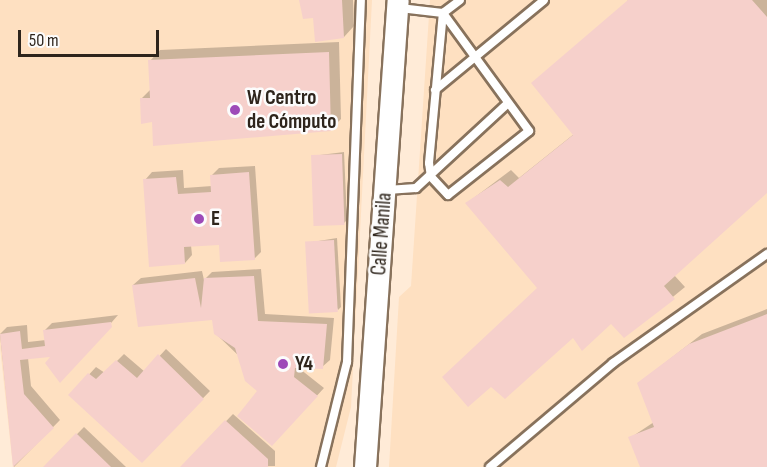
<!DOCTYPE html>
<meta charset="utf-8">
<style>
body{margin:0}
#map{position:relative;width:767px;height:467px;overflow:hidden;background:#ffebd7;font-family:"Sofia Sans Condensed",sans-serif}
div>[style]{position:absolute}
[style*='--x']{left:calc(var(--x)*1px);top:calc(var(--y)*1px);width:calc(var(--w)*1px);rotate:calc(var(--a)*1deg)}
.built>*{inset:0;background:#fee0c1}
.shadow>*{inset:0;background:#0003}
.building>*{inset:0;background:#f6d0cb;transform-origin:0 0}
.roads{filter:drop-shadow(2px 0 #88725c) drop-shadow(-2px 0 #88725c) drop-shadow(0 2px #88725c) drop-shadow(0 -2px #88725c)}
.lane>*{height:8px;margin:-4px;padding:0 4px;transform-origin:4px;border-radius:4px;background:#fff}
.secondary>*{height:21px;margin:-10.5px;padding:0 10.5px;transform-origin:10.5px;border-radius:10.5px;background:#fff}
.dots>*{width:16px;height:16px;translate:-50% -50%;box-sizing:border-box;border:3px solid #fcfcfc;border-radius:50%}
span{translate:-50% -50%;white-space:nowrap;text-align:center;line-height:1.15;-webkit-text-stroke:5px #fcfcfc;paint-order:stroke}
.poi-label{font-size:21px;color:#2e251c;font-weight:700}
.left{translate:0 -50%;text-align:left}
.street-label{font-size:21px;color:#2e251c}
.scale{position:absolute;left:18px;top:30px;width:141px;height:27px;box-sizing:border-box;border:3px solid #2e251c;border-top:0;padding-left:8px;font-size:18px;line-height:21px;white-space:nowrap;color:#2e251c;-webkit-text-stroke:4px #fcfcfc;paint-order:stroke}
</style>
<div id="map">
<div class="built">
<div style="clip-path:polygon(0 0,372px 0,351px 407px,336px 467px,13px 467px,0 347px)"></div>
<div style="clip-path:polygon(430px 0,767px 0,767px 467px,389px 467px,399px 297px,411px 286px)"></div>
</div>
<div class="shadow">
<div style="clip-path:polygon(302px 0,353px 0,354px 26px,344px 37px)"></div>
<div style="clip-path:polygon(628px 0,767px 0,767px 191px,674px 275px,685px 287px,625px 336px,611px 321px,573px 336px,491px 385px,538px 287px,467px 203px,511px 170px,519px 178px,574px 134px)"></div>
<div style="clip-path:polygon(339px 42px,341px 119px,330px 130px,153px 120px,141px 99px,151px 89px,150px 61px,160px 50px)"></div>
<div style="clip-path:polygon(344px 152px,347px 220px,344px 223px,312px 156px)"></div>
<div style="clip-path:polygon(255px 166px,261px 252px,254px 259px,220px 243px,191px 245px,192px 255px,185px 263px,145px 180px,152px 172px,183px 170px,184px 188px,212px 186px,212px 175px,219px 168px)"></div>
<div style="clip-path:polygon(337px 238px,341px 307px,338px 310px,306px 243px)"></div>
<div style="clip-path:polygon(261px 269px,265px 314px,334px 318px,330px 360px,322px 367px,300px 369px,324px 388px,279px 437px,242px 359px,215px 333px,213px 318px,133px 285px,141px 278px,202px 271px,204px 280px,212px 272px)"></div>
<div style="clip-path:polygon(767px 309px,767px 467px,641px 467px,630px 438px,654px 422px,639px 383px,702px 334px)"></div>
<div style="clip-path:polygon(118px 315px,67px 374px,54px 355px,28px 358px,31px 386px,60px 420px,14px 467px,0 334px,7px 327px,27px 325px,28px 342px,46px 340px,45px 330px,52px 323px)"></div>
<div style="clip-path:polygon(166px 349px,210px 391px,142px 461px,70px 395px,96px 367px,105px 373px,124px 354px,145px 372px)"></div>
<div style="clip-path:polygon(233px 414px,275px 451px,275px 466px,182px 467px)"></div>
<div style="clip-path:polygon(84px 427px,126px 467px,45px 467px)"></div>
</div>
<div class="building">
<div style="clip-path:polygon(299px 0,342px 0,344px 38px,315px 42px,313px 18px,303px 19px)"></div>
<div style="clip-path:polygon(628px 0,752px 0,767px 17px,767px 193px,664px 286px,675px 299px,624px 338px,611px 324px,582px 351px,573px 338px,505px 399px,491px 387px,468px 407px,442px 377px,537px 288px,465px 203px,500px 180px,508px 187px,573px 135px,531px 83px)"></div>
<div style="clip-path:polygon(329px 52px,331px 131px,153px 146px,152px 122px,141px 124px,140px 98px,150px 98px,148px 60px)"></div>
<div style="left:342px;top:154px;width:71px;height:31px;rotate:88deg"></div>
<div style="clip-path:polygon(249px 172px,255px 260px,220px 262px,219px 245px,184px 247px,185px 264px,149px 267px,143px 179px,176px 177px,178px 194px,211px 192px,210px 175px)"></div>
<div style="left:334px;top:240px;width:72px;height:29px;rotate:87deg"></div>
<div style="clip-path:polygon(254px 276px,258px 321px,327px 324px,323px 369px,295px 368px,294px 377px,318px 396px,272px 446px,237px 416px,257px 391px,245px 381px,235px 348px,214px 334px,212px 320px,138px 327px,132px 285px,195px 278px,201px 308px,204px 278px)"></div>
<div style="clip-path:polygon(767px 314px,767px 467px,640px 467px,628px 437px,654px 427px,637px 383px,689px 344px)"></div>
<div style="clip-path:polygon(111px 322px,112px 327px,60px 383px,45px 363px,50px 357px,20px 360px,24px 394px,54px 428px,13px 467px,0 334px,20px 331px,22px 349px,45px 346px,43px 330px)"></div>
<div style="clip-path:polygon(158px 354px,204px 399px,142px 463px,68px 395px,88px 373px,96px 379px,116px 360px,137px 378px)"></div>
<div style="clip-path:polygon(225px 420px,268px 459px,268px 467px,180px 467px)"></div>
<div style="clip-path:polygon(76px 433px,111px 467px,43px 467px)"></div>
</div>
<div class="roads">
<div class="lane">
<div style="--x:400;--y:8;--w:43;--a:6.6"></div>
<div style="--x:443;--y:13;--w:21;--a:-37"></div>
<div style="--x:443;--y:13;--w:146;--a:53.9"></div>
<div style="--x:529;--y:131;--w:103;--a:141.7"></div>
<div style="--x:448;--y:195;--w:25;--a:-133"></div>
<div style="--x:431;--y:177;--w:14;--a:-98"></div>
<div style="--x:429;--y:163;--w:151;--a:-84.7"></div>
<div style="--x:435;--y:90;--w:141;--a:-39.5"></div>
<div style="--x:387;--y:190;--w:29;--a:-4"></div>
<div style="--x:416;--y:188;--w:125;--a:-42.7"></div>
<div style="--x:321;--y:467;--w:108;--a:-76.1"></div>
<div style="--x:347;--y:362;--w:362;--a:-87.8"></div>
<div style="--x:490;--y:467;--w:161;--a:-40.2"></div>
<div style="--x:613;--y:363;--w:189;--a:-35.3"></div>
</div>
<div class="secondary">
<div style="--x:365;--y:467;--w:468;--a:-86"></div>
</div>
</div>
<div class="dots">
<div style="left:235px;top:110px;background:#9e4ab8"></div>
<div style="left:199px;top:219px;background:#9e4ab8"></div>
<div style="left:283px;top:364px;background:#9e4ab8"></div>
</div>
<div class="poi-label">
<span class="left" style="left:247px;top:110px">W Centro<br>de Cómputo</span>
<span class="left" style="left:211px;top:219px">E</span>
<span class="left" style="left:295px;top:364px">Y4</span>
</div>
<div class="street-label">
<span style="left:382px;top:234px;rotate:-86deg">Calle Manila</span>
</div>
<div class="scale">50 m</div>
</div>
